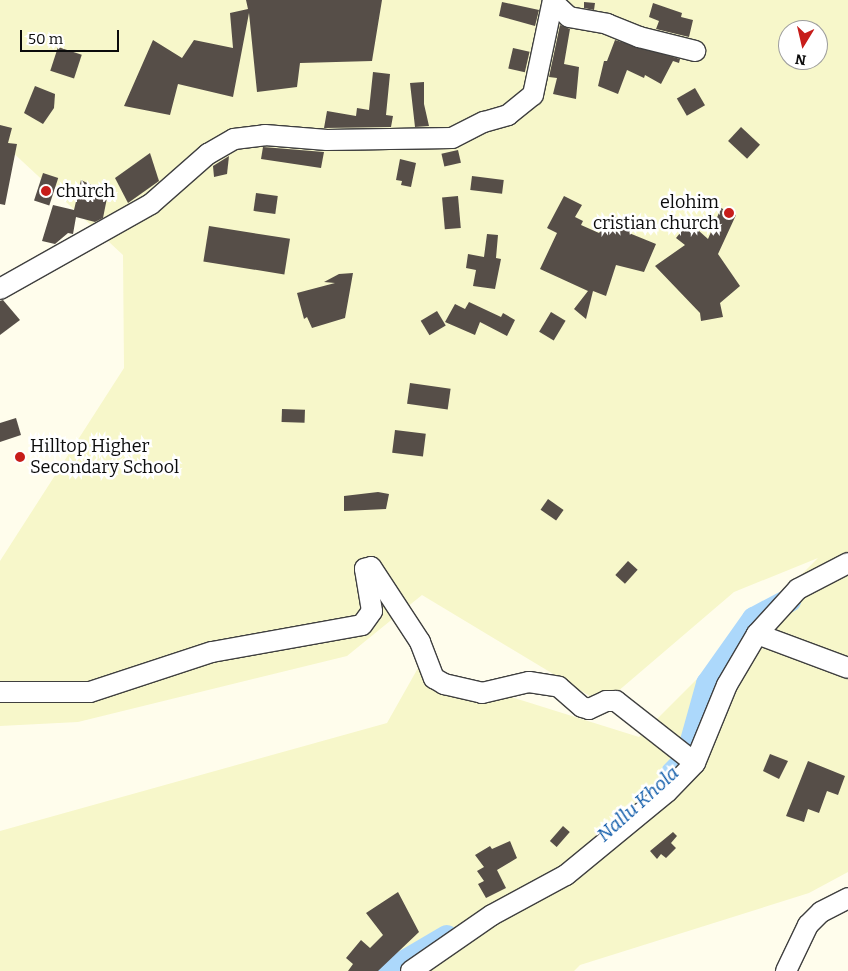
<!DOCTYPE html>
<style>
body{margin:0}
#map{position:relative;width:848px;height:971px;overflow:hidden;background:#fffdec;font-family:Bitter,serif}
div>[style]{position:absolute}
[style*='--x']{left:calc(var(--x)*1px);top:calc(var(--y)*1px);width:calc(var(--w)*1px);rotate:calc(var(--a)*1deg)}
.farmland>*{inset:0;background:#f7f7ca}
.river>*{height:24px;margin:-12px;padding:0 12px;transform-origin:12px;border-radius:12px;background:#acd8fb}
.building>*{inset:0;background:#564e48;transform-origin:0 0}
.roads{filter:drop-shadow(1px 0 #3f3f3f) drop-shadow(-1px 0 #3f3f3f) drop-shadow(0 1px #3f3f3f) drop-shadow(0 -1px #3f3f3f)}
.minor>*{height:20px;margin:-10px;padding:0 10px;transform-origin:10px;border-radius:10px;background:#fff}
.dots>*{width:14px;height:14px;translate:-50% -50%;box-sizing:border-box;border:2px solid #fff;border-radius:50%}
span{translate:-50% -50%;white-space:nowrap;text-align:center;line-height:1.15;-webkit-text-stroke:5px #fff;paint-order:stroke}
.poi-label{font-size:18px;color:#0c0c0c}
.left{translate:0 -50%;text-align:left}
.right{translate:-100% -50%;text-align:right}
.water-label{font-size:19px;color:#0c59a8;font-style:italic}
.north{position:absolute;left:778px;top:20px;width:50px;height:50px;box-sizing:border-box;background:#fff;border:1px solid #9e9e9e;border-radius:50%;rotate:189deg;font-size:14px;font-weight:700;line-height:20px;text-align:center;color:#0c0c0c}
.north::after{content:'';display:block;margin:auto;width:18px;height:22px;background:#c71d1a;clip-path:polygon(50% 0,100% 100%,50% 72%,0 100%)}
.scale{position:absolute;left:20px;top:30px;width:99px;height:22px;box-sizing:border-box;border:2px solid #0c0c0c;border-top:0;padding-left:6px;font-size:15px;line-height:18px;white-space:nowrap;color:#0c0c0c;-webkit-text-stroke:4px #fff;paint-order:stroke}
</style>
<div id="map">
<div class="farmland">
<div style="clip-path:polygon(evenodd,0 0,848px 0,848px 872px,809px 893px,580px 965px,574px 971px,0 971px,0 831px,387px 723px,418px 668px,639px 737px,818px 558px,734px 592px,603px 704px,422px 595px,347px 656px,78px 722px,0 726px,0 561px,124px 368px,123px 255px,8px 148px,0 148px,0 0,788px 30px,818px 30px,818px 60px,788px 60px,788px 30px)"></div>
</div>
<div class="river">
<div style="--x:673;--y:773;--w:20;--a:-45"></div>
<div style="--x:687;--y:759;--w:78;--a:-74.4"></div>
<div style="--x:708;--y:684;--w:80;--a:-54.7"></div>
<div style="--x:754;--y:619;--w:40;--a:-28"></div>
<div style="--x:389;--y:971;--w:67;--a:-30.4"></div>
</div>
<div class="building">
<div style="clip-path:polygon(246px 0,382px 0,372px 61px,300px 63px,297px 87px,257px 92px,249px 13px,233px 97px,178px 84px,170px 115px,124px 106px,153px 40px,182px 58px,194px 40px,233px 48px,230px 13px,248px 9px)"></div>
<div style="clip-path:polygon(502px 2px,539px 10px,535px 26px,499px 16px)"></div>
<div style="clip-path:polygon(584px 2px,595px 3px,594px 10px,584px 8px)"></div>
<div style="clip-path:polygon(653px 3px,682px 13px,681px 17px,693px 20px,689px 37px,656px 29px,659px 21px,649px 17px)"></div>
<div style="clip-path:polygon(560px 25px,570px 29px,564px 64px,579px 67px,576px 99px,553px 94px,557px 78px,549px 77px)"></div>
<div style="clip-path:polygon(615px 40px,680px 59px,679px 63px,673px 61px,661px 84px,645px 75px,644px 78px,627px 70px,618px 94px,598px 86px,604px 61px,607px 61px)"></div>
<div style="left:58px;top:47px;width:25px;height:25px;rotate:18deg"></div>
<div style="left:513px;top:48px;width:17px;height:21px;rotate:13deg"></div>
<div style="clip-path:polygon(373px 72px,390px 74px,386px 115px,393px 116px,391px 127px,324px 128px,327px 111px,356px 116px,357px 108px,369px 110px)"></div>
<div style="clip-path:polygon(424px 82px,424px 104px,429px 126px,415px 127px,410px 83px)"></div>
<div style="clip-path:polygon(35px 86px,55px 94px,54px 108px,43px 124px,24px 113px)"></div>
<div style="left:695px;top:88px;width:20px;height:21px;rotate:60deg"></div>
<div style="clip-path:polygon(0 125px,12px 128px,8px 143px,17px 144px,5px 205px,0 204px)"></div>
<div style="left:741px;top:127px;width:26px;height:19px;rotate:43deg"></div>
<div style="clip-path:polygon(263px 147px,324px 152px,321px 168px,261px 159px)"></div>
<div style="left:458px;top:150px;width:13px;height:17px;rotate:77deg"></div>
<div style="clip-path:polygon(150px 153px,159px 181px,128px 203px,115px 178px)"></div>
<div style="clip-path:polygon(229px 156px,227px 174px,214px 177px,213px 166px)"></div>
<div style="clip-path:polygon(400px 159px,416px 163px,411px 187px,401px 185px,402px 181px,396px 180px)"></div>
<div style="left:43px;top:173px;width:16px;height:29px;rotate:18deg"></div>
<div style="left:472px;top:176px;width:32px;height:14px;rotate:7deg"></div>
<div style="clip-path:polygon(81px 180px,108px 193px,103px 218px,95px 222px,76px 217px,73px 234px,68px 233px,55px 244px,42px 241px,53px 205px,74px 210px)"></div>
<div style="left:256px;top:193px;width:22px;height:18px;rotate:8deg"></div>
<div style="left:458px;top:196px;width:32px;height:16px;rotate:85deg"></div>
<div style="clip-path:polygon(564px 196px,582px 205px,575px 217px,583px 221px,581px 225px,599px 233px,613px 215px,632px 230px,629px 233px,656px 244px,644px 272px,616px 265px,606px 296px,593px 291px,586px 319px,574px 309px,588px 291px,540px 269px,557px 233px,547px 228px)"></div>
<div style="clip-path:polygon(721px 208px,736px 215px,718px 254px,740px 286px,720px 303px,723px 317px,701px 321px,700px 313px,655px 266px,685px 245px,676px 238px,689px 222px,708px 239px)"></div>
<div style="left:209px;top:226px;width:82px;height:36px;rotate:9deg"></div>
<div style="clip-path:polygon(487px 234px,498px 235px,496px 258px,501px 259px,495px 289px,473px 286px,476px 270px,466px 268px,468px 254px,484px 257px)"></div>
<div style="clip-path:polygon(353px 273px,345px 318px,312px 328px,307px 317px,304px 319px,297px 293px,335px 283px,324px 282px,339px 274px)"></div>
<div style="clip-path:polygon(3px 300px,20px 320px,0 335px,0 301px)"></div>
<div style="clip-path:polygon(469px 302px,501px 317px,503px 313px,515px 320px,507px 336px,480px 322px,475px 335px,445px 322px,455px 304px,465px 309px)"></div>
<div style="left:437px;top:311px;width:17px;height:19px;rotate:59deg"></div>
<div style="left:551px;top:312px;width:17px;height:23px;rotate:31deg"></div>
<div style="left:410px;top:383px;width:41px;height:21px;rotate:8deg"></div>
<div style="left:282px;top:409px;width:23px;height:13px;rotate:2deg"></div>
<div style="clip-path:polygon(16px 418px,21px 435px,0 442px,0 423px)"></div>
<div style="left:395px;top:430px;width:31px;height:23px;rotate:7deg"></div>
<div style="clip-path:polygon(378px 492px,389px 494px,386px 509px,344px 511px,344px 496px)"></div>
<div style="left:548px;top:499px;width:19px;height:13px;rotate:35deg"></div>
<div style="left:628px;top:561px;width:13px;height:19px;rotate:42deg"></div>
<div style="clip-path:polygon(770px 754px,788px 761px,779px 779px,763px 771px)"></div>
<div style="clip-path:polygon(808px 761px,845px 776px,838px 795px,827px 791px,819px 813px,808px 809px,804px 822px,786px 816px)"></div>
<div style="left:563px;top:826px;width:9px;height:20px;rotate:41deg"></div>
<div style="clip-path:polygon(673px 832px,677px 836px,671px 843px,676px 848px,666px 858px,661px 854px,657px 859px,650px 851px)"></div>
<div style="clip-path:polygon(510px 841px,517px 858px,497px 870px,506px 888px,486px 898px,478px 884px,484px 881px,477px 871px,484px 867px,475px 855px,490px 846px,492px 849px)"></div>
<div style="clip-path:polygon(398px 892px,419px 932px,378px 971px,348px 971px,353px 964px,346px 958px,361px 940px,370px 948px,383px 935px,366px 913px)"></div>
</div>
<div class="roads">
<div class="minor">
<div style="--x:553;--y:2;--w:22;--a:43"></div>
<div style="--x:569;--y:17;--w:39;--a:10"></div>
<div style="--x:607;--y:24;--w:35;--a:22"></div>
<div style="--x:639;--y:37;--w:58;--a:14"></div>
<div style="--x:0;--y:289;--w:173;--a:-29.4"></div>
<div style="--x:151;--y:204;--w:76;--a:-41.3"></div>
<div style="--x:208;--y:154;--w:30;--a:-30"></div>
<div style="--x:234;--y:139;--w:31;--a:-7"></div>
<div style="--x:265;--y:135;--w:62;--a:4.6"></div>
<div style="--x:327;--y:140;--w:125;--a:-0.9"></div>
<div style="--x:452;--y:138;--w:36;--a:-27"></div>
<div style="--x:484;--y:122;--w:25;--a:-16"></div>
<div style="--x:508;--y:115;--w:32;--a:-39"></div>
<div style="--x:533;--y:95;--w:97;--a:-78.1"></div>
<div style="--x:757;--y:634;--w:97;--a:20.5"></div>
<div style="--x:0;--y:692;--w:90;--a:0"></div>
<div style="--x:90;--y:692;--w:128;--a:-18.2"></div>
<div style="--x:212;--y:652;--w:152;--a:-10.2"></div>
<div style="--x:362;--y:625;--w:17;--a:-54"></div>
<div style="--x:372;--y:611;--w:43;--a:-99.5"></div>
<div style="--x:365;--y:569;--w:6;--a:-18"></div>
<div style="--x:371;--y:567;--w:90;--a:56.8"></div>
<div style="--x:420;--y:642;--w:39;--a:69"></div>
<div style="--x:434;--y:678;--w:12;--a:31"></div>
<div style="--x:444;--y:684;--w:39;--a:13"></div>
<div style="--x:482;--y:693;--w:48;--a:-13.2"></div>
<div style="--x:529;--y:682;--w:30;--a:9"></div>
<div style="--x:559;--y:687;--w:30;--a:41"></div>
<div style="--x:582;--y:707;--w:7;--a:16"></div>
<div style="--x:589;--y:709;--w:19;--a:-25"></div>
<div style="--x:606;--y:701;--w:10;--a:0"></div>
<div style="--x:616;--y:701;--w:100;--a:38.1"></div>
<div style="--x:411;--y:971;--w:98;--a:-34.7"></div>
<div style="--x:492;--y:915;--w:84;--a:-28.4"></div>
<div style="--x:566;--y:875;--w:131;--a:-39.4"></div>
<div style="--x:667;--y:792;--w:40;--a:-46"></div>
<div style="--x:695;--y:763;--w:84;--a:-67.7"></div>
<div style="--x:727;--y:685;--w:59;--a:-59.5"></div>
<div style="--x:757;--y:634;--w:61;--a:-47.7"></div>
<div style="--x:798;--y:589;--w:56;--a:-27.5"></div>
<div style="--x:786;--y:971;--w:51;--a:-64.4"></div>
<div style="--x:808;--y:925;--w:18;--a:-45"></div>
<div style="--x:821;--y:912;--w:30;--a:-27"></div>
</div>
</div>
<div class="dots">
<div style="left:46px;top:191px;background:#c71d1a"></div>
<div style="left:729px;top:213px;background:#c71d1a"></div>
<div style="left:20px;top:457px;background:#c71d1a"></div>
</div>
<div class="poi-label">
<span class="left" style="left:56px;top:191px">church</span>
<span class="right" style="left:719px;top:213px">elohim<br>cristian church</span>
<span class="left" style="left:30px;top:457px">Hilltop Higher<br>Secondary School</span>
</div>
<div class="water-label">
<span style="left:638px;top:804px;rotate:-42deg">Nallu Khola</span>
</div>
<div class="north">N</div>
<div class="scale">50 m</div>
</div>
